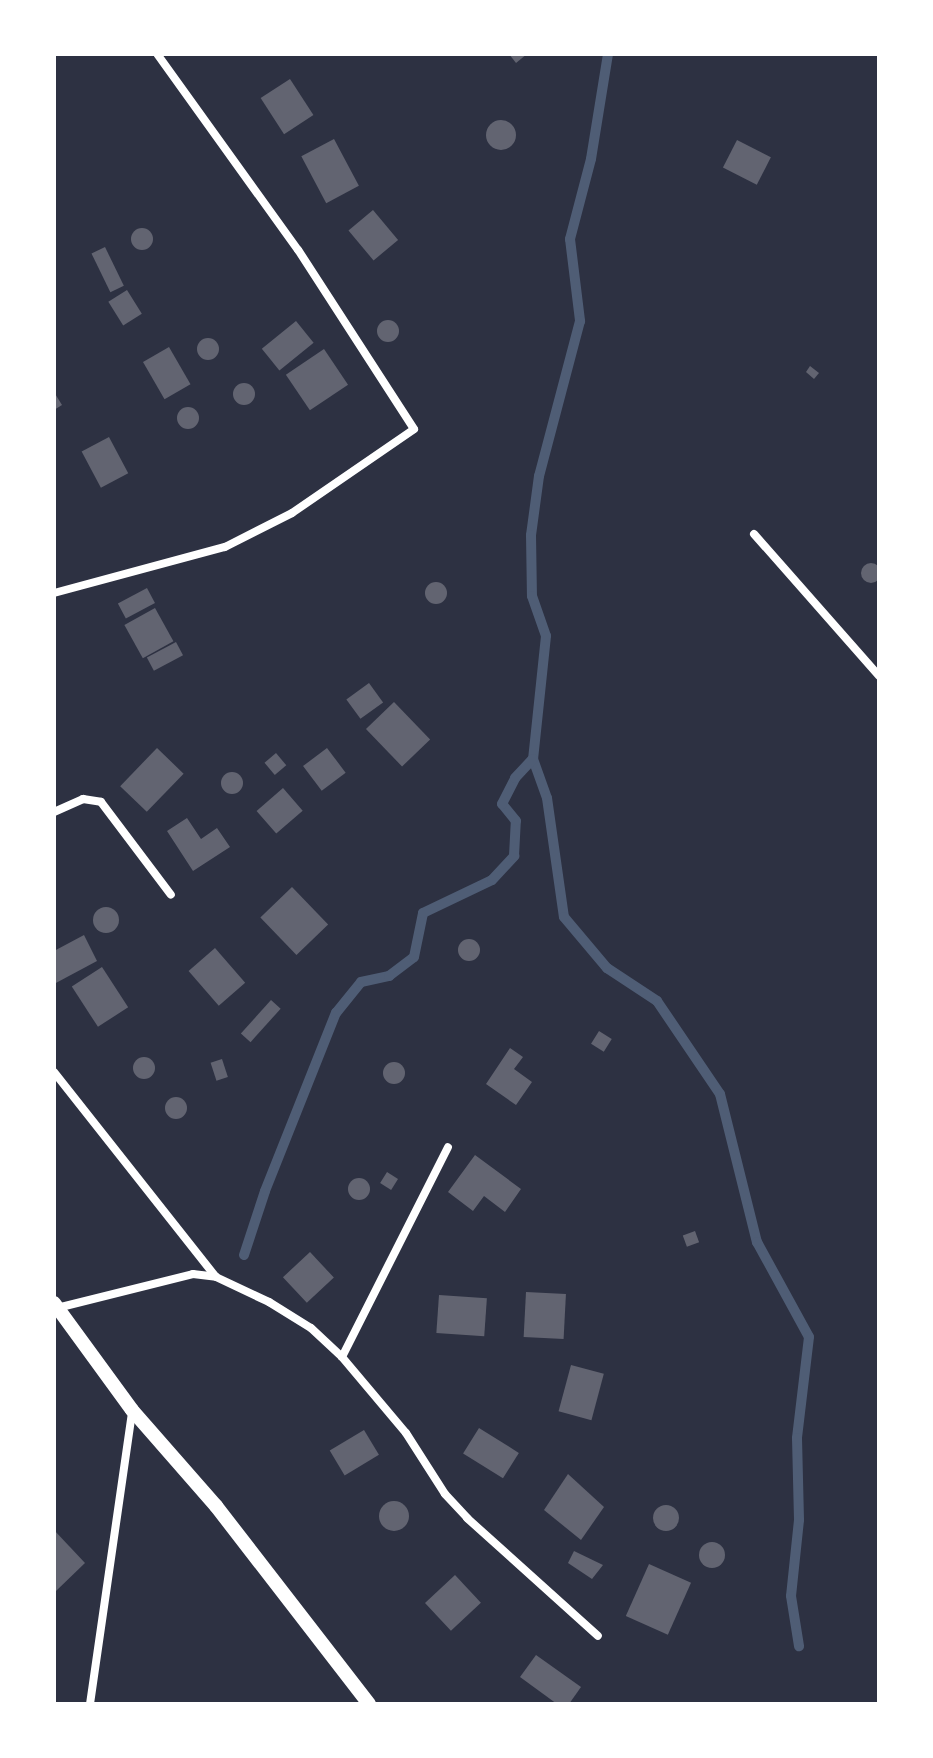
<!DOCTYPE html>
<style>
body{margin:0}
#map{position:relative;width:933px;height:1758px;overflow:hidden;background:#2d3142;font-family:"PT Sans Narrow",sans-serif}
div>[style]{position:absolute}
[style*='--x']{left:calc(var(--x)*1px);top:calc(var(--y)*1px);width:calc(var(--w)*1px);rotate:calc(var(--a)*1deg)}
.stream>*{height:10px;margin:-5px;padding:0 5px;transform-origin:5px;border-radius:5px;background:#4f5d75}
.building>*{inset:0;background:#626471;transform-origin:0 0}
.round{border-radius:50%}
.minor>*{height:8px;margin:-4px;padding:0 4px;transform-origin:4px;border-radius:4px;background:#fff}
.tertiary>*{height:14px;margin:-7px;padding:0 7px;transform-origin:7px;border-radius:7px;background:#fff}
span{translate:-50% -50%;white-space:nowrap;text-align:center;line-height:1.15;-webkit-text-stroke:7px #fff;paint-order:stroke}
.frame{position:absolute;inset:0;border:56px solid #fff;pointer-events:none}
</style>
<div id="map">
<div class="stream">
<div style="--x:608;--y:54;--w:106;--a:99.2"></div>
<div style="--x:591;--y:159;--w:83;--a:104.7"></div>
<div style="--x:570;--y:239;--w:83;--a:83"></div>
<div style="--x:580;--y:321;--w:160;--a:104.8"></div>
<div style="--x:539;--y:476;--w:60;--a:97.7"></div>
<div style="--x:531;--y:535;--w:61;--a:89.1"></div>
<div style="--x:532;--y:596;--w:42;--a:70.7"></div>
<div style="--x:546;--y:636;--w:124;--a:96"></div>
<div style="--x:533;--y:759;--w:41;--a:70.3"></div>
<div style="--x:547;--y:798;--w:120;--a:81.9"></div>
<div style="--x:564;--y:917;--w:67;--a:49.9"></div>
<div style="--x:607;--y:968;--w:60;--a:33.4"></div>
<div style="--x:657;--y:1001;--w:112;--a:55.9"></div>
<div style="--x:720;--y:1094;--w:153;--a:76"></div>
<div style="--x:757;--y:1242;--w:108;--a:61.3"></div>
<div style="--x:809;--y:1337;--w:102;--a:96.8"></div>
<div style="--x:797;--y:1438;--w:82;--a:88.6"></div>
<div style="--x:799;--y:1520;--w:76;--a:96"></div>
<div style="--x:791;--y:1596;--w:51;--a:80.9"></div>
<div style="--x:244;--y:1255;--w:67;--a:-71.8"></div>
<div style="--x:265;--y:1191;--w:192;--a:-68.3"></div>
<div style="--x:336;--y:1013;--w:40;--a:-51"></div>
<div style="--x:361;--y:982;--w:29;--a:-12"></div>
<div style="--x:389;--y:976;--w:31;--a:-37"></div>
<div style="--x:414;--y:957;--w:45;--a:-78.4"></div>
<div style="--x:423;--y:913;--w:76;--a:-25.6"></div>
<div style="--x:492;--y:880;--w:33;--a:-47"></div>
<div style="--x:514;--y:856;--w:35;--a:-87"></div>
<div style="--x:516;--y:821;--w:22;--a:-129"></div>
<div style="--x:502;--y:804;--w:29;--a:-63"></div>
<div style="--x:515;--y:778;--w:26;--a:-47"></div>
</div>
<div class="building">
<div style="clip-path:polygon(509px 54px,527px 54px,516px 63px)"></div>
<div style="left:290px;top:79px;width:43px;height:35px;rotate:57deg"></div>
<div class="round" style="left:486px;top:120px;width:30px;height:30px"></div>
<div style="left:334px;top:139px;width:53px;height:37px;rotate:62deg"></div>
<div style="left:737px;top:140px;width:38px;height:31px;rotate:27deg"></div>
<div style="left:373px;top:210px;width:39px;height:32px;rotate:50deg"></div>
<div class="round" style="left:131px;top:228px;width:22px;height:22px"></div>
<div style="left:105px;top:247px;width:43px;height:15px;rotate:64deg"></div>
<div style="left:127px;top:290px;width:28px;height:22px;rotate:58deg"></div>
<div class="round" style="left:377px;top:320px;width:22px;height:22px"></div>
<div style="left:296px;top:321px;width:28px;height:44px;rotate:51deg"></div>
<div class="round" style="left:197px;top:338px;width:22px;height:22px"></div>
<div style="left:169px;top:347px;width:43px;height:30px;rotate:60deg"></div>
<div style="left:324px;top:349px;width:43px;height:46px;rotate:56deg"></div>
<div style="clip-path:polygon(810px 366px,819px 373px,814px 379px,806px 372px)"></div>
<div class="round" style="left:233px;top:383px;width:22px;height:22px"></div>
<div style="clip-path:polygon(54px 392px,62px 405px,54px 410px)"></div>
<div class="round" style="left:177px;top:407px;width:22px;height:22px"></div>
<div style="left:109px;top:437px;width:41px;height:31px;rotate:62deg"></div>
<div class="round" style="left:861px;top:563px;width:20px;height:20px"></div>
<div class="round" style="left:425px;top:582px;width:22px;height:22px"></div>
<div style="left:147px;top:588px;width:17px;height:33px;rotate:62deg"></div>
<div style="left:155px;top:608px;width:38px;height:35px;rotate:61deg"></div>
<div style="left:176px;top:642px;width:15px;height:33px;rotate:62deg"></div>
<div style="left:369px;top:683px;width:24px;height:28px;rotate:54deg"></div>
<div style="left:394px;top:702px;width:52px;height:39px;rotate:46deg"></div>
<div style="left:157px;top:748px;width:37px;height:53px;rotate:44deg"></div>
<div style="left:327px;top:748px;width:31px;height:30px;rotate:53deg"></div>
<div style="left:276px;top:753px;width:16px;height:15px;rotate:50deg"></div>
<div class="round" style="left:221px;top:772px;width:22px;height:22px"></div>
<div style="left:283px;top:788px;width:30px;height:35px;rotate:49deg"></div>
<div style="clip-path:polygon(187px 818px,201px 839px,217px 828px,230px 847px,193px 871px,167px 831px)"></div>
<div style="left:292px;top:887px;width:52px;height:44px;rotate:46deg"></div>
<div class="round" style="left:93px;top:907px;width:26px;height:26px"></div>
<div style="clip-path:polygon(84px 935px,97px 961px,54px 984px,54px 951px)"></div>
<div class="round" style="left:458px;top:939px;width:22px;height:22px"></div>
<div style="left:215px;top:948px;width:46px;height:35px;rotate:49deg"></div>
<div style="left:102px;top:967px;width:48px;height:36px;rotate:57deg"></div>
<div style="left:271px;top:1000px;width:13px;height:45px;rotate:42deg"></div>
<div style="left:599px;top:1031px;width:15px;height:15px;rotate:32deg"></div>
<div style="clip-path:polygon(510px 1048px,523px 1057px,514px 1069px,532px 1082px,516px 1105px,486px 1084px)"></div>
<div class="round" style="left:133px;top:1057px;width:22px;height:22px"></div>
<div style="left:222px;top:1059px;width:19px;height:12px;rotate:72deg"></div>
<div class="round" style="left:383px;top:1062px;width:22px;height:22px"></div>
<div class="round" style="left:165px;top:1097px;width:22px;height:22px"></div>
<div style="clip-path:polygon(475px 1155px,521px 1189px,505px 1212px,484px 1196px,473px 1211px,448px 1192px)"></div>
<div style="left:387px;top:1172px;width:13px;height:13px;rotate:32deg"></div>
<div class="round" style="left:348px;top:1178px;width:22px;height:22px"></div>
<div style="left:695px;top:1231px;width:12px;height:13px;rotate:70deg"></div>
<div style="left:310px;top:1252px;width:35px;height:37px;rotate:47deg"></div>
<div style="left:526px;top:1292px;width:40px;height:45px;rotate:3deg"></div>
<div style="left:439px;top:1295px;width:48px;height:38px;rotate:4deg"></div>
<div style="left:571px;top:1365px;width:34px;height:48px;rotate:15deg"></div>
<div style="left:479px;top:1428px;width:47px;height:30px;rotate:32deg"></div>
<div style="left:364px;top:1430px;width:29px;height:40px;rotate:59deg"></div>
<div style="clip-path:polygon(568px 1474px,604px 1507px,581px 1540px,544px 1510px)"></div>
<div class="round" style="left:379px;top:1501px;width:30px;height:30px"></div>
<div class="round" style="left:653px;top:1505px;width:26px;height:26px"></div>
<div style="clip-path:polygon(54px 1530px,85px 1563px,56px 1591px,54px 1589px)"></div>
<div class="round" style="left:699px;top:1542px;width:26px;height:26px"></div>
<div style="clip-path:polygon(574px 1551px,603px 1565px,592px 1579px,568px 1563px)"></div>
<div style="left:649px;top:1564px;width:46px;height:57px;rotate:24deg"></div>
<div style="left:455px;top:1575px;width:38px;height:41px;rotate:47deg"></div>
<div style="clip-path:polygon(536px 1655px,581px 1687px,569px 1704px,557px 1704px,520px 1677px)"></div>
</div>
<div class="minor">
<div style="--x:754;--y:534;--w:189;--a:48.6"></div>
<div style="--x:54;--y:593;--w:177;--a:-15.1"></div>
<div style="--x:225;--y:547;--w:75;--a:-26.9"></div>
<div style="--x:292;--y:513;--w:148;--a:-34.5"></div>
<div style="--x:414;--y:429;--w:213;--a:-122.9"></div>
<div style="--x:298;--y:250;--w:241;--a:-125.7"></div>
<div style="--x:54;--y:812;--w:32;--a:-24"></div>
<div style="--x:83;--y:799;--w:18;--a:9"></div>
<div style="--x:101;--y:802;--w:116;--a:53"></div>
<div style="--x:54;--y:1072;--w:260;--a:51.7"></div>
<div style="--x:57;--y:1308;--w:140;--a:-14"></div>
<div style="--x:193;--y:1274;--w:23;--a:7"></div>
<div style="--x:216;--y:1277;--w:59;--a:25.3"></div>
<div style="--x:269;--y:1302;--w:49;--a:31.8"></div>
<div style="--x:311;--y:1328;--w:42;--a:43.1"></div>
<div style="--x:342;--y:1357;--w:99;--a:49.9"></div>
<div style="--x:406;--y:1433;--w:72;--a:57.4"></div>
<div style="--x:445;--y:1494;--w:33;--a:47"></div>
<div style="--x:467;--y:1518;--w:176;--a:42"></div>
<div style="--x:342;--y:1357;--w:235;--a:-63.2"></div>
<div style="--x:90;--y:1704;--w:296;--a:-81.8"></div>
</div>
<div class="tertiary">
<div style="--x:54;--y:1303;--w:132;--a:53.9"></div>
<div style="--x:132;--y:1410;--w:128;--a:48.8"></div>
<div style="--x:216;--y:1506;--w:250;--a:52.3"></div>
</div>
<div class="frame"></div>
</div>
